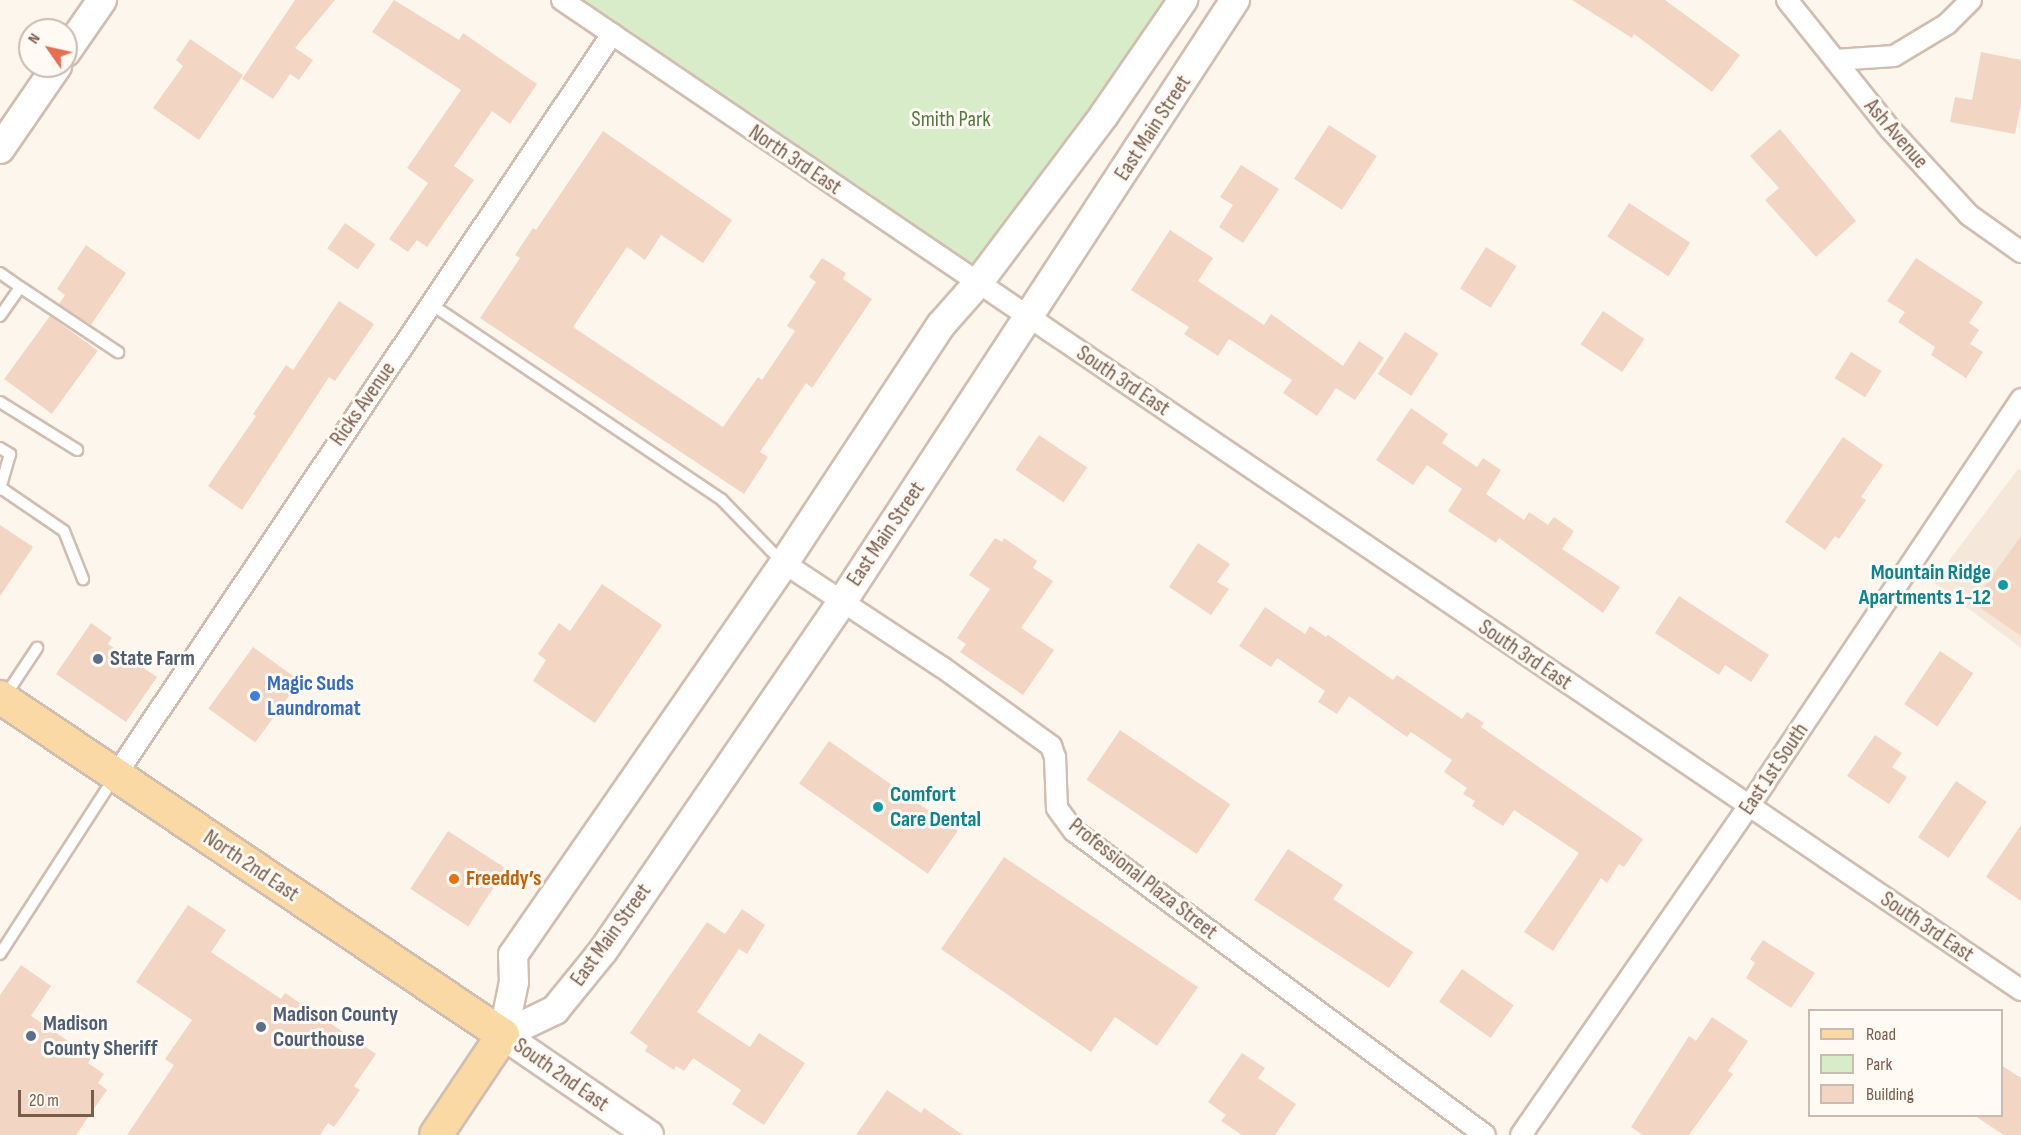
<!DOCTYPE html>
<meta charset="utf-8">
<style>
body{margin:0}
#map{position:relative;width:2021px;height:1135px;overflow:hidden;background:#fdf6ec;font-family:"Sofia Sans Condensed",sans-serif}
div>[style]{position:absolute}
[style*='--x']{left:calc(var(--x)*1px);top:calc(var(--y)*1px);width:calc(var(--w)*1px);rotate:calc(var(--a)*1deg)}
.residential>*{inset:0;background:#f5e8da}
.green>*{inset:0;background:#d8ecc9}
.building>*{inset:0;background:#f3d5c3;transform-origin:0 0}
.roads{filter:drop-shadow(2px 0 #d1beb0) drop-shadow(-2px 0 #d1beb0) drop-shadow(0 2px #d1beb0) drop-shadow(0 -2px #d1beb0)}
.lane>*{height:10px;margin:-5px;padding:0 5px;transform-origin:5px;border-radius:5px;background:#fff}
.street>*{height:20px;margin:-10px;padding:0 10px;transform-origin:10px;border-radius:10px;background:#fff}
.secondary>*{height:28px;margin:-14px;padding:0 14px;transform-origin:14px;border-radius:14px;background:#fff}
.primary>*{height:32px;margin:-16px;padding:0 16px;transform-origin:16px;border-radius:16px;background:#fbd9a5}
.dots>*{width:16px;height:16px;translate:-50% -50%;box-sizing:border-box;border:3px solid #fffaf3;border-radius:50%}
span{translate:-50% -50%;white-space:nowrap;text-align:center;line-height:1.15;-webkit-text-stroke:6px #fffaf3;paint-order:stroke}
.park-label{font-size:22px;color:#537a41}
.street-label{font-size:22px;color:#7a5c4d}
.culture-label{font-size:22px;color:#0d838f;font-weight:700}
.right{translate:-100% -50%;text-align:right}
.left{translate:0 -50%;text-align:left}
.service-label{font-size:22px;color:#4e5e75;font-weight:700}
.shop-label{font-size:22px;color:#366cbe;font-weight:700}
.food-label{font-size:22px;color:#c56008;font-weight:700}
.legend{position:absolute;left:1808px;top:1009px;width:195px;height:108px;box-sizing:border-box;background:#fffaf3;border:2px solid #cabbb1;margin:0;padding:8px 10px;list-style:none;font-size:18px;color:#7a5c4d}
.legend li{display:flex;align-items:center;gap:12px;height:30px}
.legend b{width:30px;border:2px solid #cabbb1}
.north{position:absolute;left:18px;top:18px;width:60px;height:60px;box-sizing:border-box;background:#fffaf3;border:2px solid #cabbb1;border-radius:50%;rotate:304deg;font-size:16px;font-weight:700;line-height:24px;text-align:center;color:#7a5c4d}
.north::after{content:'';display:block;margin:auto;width:21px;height:27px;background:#e76f51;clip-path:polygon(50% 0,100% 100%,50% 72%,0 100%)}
.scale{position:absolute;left:18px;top:1090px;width:76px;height:27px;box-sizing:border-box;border:3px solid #7a5c4d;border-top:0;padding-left:8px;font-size:18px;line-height:21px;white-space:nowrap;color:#7a5c4d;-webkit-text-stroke:4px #fffaf3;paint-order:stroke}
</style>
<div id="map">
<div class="residential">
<div style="clip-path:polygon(2018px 469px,2021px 470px,2021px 648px,1933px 582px)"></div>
</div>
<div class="green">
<div style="clip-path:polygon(561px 0,1183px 0,978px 283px)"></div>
</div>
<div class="building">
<div style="clip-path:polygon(295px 0,335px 0,295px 48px,313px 60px,299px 80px,290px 74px,273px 99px,242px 79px)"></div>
<div style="clip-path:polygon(394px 0,459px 40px,463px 33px,537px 84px,510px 124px,492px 111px,454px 166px,474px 180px,427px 247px,417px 240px,408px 252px,389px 239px,428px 183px,407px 168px,461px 90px,372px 32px)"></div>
<div style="clip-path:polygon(1572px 0,1665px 0,1740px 55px,1712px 92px,1634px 34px,1632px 38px)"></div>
<div style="clip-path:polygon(190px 39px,243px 75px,199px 140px,153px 108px,183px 66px,176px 60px)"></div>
<div style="clip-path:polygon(1981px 52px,2021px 60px,2021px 104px,2015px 134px,1950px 122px,1955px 97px,1972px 100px)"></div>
<div style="left:1329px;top:125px;width:57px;height:64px;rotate:33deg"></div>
<div style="clip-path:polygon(1780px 129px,1856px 221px,1816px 257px,1765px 200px,1779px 188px,1750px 156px)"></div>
<div style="clip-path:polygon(603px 131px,732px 220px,703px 263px,661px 235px,645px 260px,627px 247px,573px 327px,723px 427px,758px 377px,762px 380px,795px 331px,787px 326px,816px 282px,809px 277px,822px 258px,846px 273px,843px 279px,872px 299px,812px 388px,806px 383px,760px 452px,768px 457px,744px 494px,480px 318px,520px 258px,515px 255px,533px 228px,536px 230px)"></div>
<div style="clip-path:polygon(1241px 165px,1279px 189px,1243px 243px,1219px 227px,1233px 205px,1220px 197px)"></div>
<div style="left:1629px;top:203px;width:73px;height:40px;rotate:33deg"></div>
<div style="left:345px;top:223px;width:37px;height:31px;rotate:35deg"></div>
<div style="clip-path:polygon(1170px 230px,1213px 258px,1198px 281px,1264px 325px,1271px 314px,1343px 366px,1359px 341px,1384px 358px,1355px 400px,1336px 388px,1317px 416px,1283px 393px,1292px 380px,1229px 339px,1218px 356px,1184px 334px,1189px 327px,1131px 290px)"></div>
<div style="clip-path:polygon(86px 245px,126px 273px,91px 325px,59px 304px,65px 295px,57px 289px)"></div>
<div style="left:1486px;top:247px;width:36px;height:49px;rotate:32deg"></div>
<div style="clip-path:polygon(1916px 258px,1983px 302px,1969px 323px,1979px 330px,1970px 344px,1983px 352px,1966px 378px,1931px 355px,1935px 347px,1898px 322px,1905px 312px,1887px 301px)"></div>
<div style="clip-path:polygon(339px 301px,374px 324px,335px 381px,329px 377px,242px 510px,208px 486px,256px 416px,253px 414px,286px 365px,293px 370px)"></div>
<div style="left:1603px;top:311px;width:50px;height:40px;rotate:34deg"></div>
<div style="left:50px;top:316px;width:59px;height:78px;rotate:36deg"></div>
<div style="left:1405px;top:332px;width:40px;height:50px;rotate:33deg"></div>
<div style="left:1851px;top:352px;width:36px;height:31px;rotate:32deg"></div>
<div style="clip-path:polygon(1411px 408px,1448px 434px,1442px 443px,1477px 467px,1483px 458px,1501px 470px,1486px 494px,1524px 520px,1529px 512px,1548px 525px,1554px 517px,1574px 531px,1562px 549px,1620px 587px,1603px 613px,1499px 538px,1496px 543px,1448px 511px,1462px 489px,1427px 465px,1413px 485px,1376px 460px)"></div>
<div style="left:1039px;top:435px;width:58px;height:42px;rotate:34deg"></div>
<div style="clip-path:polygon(1843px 437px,1883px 465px,1861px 497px,1866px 500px,1839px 539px,1835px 536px,1825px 550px,1785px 522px)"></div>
<div style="clip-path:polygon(0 525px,33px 547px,0 596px)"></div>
<div style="clip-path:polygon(2021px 536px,2021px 636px,1973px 603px)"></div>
<div style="clip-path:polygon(995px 538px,1002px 542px,1004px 538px,1037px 561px,1033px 568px,1053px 581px,1021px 628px,1054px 650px,1023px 695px,960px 652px,966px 644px,957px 638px,990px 589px,969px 575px)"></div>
<div style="clip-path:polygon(1198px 543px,1230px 564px,1217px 582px,1229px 589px,1211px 615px,1169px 587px)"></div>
<div style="clip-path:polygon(602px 584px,662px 625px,595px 723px,533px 681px,546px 660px,538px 654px,559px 623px,570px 631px)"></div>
<div style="clip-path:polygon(1679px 596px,1769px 655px,1751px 682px,1725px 665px,1719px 675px,1655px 633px)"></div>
<div style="clip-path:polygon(1265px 607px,1305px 634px,1310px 626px,1326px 637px,1328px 635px,1393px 680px,1397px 675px,1462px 719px,1467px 712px,1484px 723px,1481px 727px,1643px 839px,1624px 867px,1619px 864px,1607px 883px,1601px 878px,1553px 951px,1524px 932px,1579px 853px,1514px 810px,1503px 826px,1472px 806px,1475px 801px,1463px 794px,1467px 788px,1444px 772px,1452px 760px,1411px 732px,1407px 737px,1349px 696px,1337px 714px,1318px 702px,1325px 691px,1277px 658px,1271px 667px,1239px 646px)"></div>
<div style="clip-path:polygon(91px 623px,112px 638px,108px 644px,157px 677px,126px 722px,56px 674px)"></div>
<div style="left:253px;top:647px;width:58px;height:76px;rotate:36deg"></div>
<div style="left:1940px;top:651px;width:40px;height:64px;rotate:34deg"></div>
<div style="left:1120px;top:730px;width:133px;height:60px;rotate:34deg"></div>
<div style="clip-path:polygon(1875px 735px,1902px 753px,1892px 767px,1907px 777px,1889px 804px,1847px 776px)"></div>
<div style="left:829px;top:741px;width:157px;height:52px;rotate:35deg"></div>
<div style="left:1956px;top:781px;width:37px;height:68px;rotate:34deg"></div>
<div style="clip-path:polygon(2021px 825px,2021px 901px,1986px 877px)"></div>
<div style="left:448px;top:831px;width:69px;height:69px;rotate:33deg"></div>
<div style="clip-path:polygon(1288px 849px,1343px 885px,1333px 899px,1413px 952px,1389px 988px,1254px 900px)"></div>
<div style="clip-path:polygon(1004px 857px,1198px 987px,1157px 1046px,1115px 1017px,1091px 1052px,941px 949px)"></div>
<div style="clip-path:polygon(188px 905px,226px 930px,211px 952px,281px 999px,285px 993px,376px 1054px,354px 1086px,360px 1090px,334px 1127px,328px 1123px,320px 1135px,127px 1135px,174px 1065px,165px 1059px,192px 1020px,136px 982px)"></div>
<div style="clip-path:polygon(742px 909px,765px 925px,747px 954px,739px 949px,697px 1012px,750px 1047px,759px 1033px,805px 1063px,764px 1125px,732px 1104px,741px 1090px,693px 1058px,684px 1071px,676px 1066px,674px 1070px,645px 1051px,648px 1046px,630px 1033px,707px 922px,725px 934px)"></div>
<div style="clip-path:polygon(1763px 940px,1815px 973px,1791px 1008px,1746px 978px,1755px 963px,1750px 959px)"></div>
<div style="clip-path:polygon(21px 965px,51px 986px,31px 1016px,92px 1057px,88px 1063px,104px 1074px,98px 1083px,107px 1090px,76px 1135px,0 1135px,0 995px)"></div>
<div style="left:1462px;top:969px;width:63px;height:40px;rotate:35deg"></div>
<div style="clip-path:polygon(1712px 1017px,1748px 1041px,1728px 1071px,1733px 1074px,1689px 1135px,1643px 1135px,1631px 1127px,1689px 1036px,1696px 1041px)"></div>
<div style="clip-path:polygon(1242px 1053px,1265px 1068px,1258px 1078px,1296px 1104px,1275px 1135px,1242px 1135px,1221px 1121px,1226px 1115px,1208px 1102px)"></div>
<div style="clip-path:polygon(2001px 1065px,2021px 1078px,2021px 1135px,2004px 1135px,1975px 1116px,2001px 1116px)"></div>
<div style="clip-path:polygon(887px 1090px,921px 1113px,924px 1108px,963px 1135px,856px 1135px)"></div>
</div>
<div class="roads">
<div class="lane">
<div style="--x:0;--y:273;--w:24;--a:35"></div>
<div style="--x:432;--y:305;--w:348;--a:33.9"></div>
<div style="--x:721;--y:499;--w:89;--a:45.9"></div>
<div style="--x:0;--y:316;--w:35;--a:-55"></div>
<div style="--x:20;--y:287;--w:118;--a:33.6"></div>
<div style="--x:0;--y:402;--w:91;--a:31.9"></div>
<div style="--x:0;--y:448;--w:12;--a:31"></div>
<div style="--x:10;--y:454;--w:37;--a:106"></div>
<div style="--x:1;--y:488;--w:76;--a:34.3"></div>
<div style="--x:64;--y:531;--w:52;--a:68.4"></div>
<div style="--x:5;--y:696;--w:58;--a:-56.3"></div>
<div style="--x:0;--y:954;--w:210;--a:-57.1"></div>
</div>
<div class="street">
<div style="--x:562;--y:0;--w:1763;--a:34.16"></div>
<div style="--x:1787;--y:0;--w:165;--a:51.4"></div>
<div style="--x:1890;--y:129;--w:117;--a:47.4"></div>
<div style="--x:1969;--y:215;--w:64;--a:35.4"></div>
<div style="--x:1835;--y:60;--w:59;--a:-3.9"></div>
<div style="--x:1894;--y:56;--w:62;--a:-31.1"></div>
<div style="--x:1947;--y:24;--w:34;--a:-45"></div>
<div style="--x:784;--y:563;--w:189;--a:33.4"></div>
<div style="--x:942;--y:667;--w:135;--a:35.9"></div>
<div style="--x:1051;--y:746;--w:12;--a:70"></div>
<div style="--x:1055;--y:757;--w:51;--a:87.8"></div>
<div style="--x:1057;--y:808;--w:29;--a:54"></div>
<div style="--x:1074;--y:831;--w:511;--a:36.49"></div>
<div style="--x:116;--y:775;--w:892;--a:-56.2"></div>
<div style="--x:1521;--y:1135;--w:429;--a:-55.3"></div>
<div style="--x:1765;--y:782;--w:461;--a:-56.2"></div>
</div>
<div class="secondary">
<div style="--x:66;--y:52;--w:63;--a:-55.3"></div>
<div style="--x:0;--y:149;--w:101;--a:-55.5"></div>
<div style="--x:503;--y:1035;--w:58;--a:-25.7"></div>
<div style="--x:555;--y:1010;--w:76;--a:-50.9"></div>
<div style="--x:603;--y:951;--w:423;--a:-55.6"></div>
<div style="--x:842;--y:602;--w:719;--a:-56.86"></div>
<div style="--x:503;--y:1035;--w:54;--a:-78.3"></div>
<div style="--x:514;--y:982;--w:27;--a:-92"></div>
<div style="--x:513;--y:955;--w:477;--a:-55.3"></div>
<div style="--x:784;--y:563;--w:285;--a:-56.6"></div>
<div style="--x:941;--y:325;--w:56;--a:-48.6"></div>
<div style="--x:978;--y:283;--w:210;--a:-53.1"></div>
<div style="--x:1104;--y:115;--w:140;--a:-55.5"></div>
<div style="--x:503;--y:1035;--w:177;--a:34.4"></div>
</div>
<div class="primary">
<div style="--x:0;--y:697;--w:606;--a:33.9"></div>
<div style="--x:503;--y:1035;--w:120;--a:123.8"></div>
</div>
</div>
<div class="dots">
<div style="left:2003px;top:585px;background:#0f9aa8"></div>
<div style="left:98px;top:659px;background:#5c6f8a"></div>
<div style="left:255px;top:696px;background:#3f7fe0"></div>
<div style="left:878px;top:807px;background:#0f9aa8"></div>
<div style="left:454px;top:879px;background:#e8710a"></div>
<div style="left:261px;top:1027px;background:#5c6f8a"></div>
<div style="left:31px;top:1036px;background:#5c6f8a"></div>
</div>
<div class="park-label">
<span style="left:951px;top:120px">Smith Park</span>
</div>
<div class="street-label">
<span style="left:1153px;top:128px;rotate:-57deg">East Main Street</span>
<span style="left:1896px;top:134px;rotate:49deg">Ash Avenue</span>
<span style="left:795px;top:160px;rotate:34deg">North 3rd East</span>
<span style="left:1123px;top:381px;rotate:34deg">South 3rd East</span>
<span style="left:363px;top:404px;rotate:-55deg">Ricks Avenue</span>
<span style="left:886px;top:534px;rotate:-56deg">East Main Street</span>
<span style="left:1525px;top:655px;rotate:34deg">South 3rd East</span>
<span style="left:1774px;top:769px;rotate:-56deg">East 1st South</span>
<span style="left:251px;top:866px;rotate:34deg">North 2nd East</span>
<span style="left:1143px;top:879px;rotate:38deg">Professional Plaza Street</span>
<span style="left:1927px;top:927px;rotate:34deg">South 3rd East</span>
<span style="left:611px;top:935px;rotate:-54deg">East Main Street</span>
<span style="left:561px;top:1075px;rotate:35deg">South 2nd East</span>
</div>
<div class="culture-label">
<span class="right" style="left:1991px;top:585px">Mountain Ridge<br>Apartments 1-12</span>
<span class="left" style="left:890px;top:807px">Comfort<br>Care Dental</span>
</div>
<div class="service-label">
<span class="left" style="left:110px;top:659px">State Farm</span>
<span class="left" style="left:273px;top:1027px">Madison County<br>Courthouse</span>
<span class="left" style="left:43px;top:1036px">Madison<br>County Sheriff</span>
</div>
<div class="shop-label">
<span class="left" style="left:267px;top:696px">Magic Suds<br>Laundromat</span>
</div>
<div class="food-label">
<span class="left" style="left:466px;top:879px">Freeddy’s</span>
</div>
<ul class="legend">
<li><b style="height:8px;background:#fbd9a5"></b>Road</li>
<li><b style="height:16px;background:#d8ecc9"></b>Park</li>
<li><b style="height:16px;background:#f3d5c3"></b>Building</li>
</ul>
<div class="north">N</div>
<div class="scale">20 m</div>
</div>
